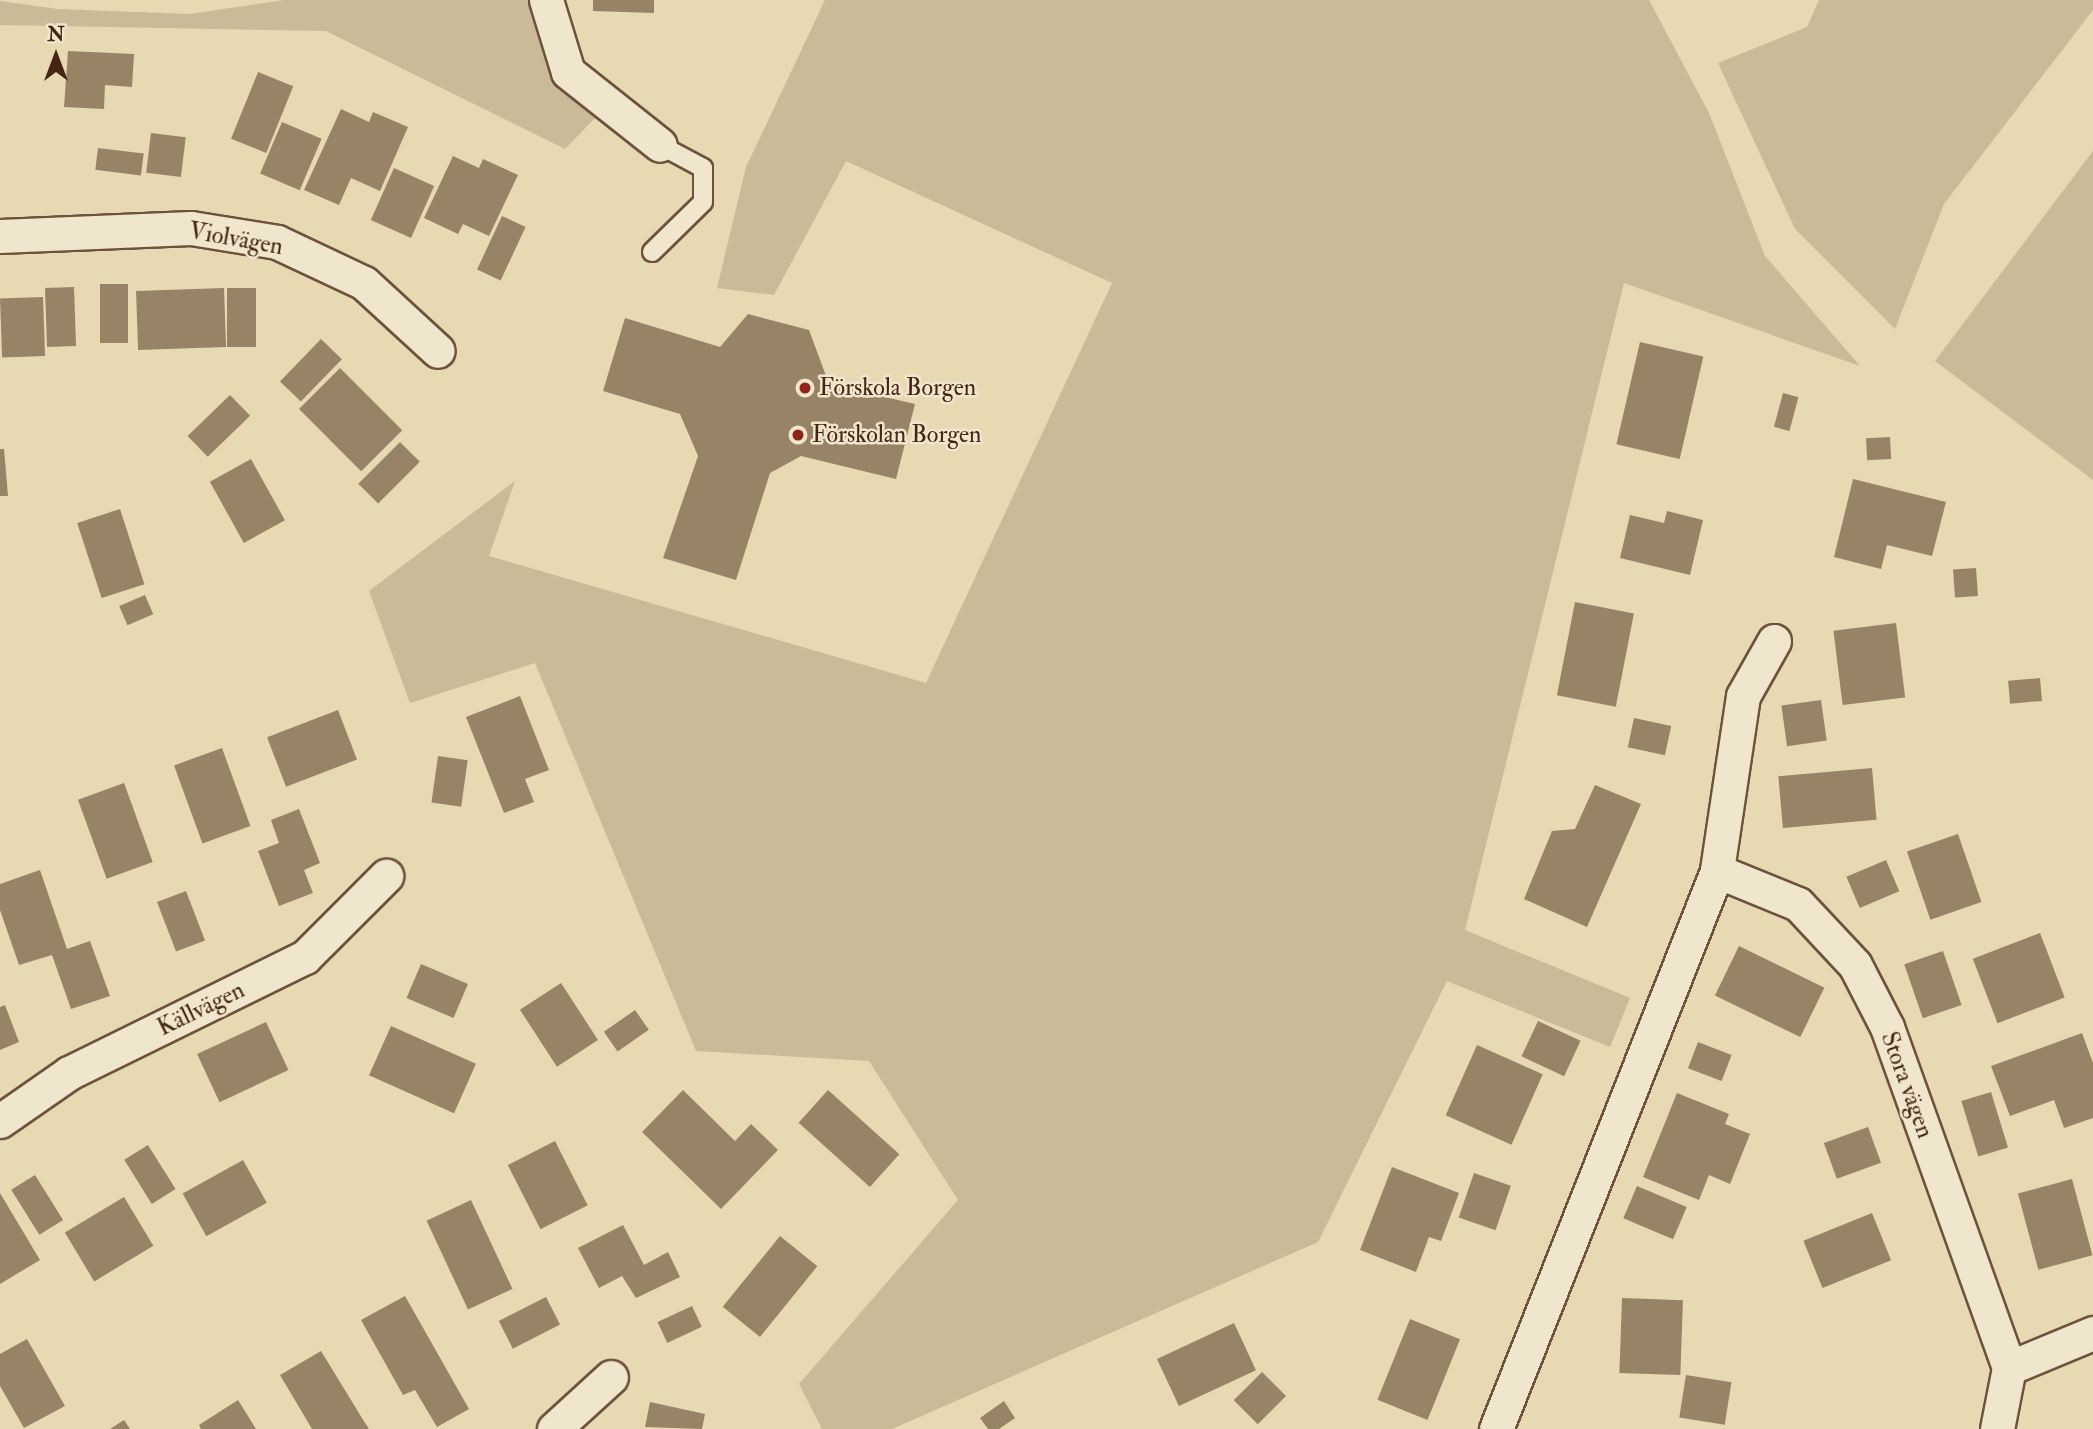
<!DOCTYPE html>
<meta charset="utf-8">
<style>
body{margin:0}
#map{position:relative;width:2093px;height:1429px;overflow:hidden;background:#e7d9b2;font-family:"IM FELL Double Pica",serif}
div>[style]{position:absolute}
[style*='--x']{left:calc(var(--x)*1px);top:calc(var(--y)*1px);width:calc(var(--w)*1px);rotate:calc(var(--a)*1deg)}
.green>*{inset:0;background:#cbba97}
.building>*{inset:0;background:#998366;transform-origin:0 0}
.roads{filter:drop-shadow(2px 0 #6e523b) drop-shadow(-2px 0 #6e523b) drop-shadow(0 2px #6e523b) drop-shadow(0 -2px #6e523b)}
.service>*{height:18px;margin:-9px;padding:0 9px;transform-origin:9px;border-radius:9px;background:#efe6cd}
.minor>*{height:33px;margin:-16.5px;padding:0 16.5px;transform-origin:16.5px;border-radius:16.5px;background:#efe6cd}
.dots>*{width:19px;height:19px;translate:-50% -50%;box-sizing:border-box;border:4px solid #efe6cd;border-radius:50%}
span{translate:-50% -50%;white-space:nowrap;text-align:center;line-height:1.15;-webkit-text-stroke:5px #efe6cd;paint-order:stroke}
.street-label{font-size:24px;color:#452513}
.poi-label{font-size:24px;color:#452513}
.left{translate:0 -50%;text-align:left}
.north{position:absolute;left:21px;top:21px;width:70px;height:70px;-webkit-text-stroke:5px #efe6cd;paint-order:stroke;rotate:0deg;font-size:19px;font-weight:700;line-height:28px;text-align:center;color:#452513}
.north::after{content:'';display:block;margin:auto;width:24px;height:32px;background:#452513;clip-path:polygon(50% 0,100% 100%,50% 72%,0 100%)}
</style>
<div id="map">
<div class="green">
<div style="clip-path:polygon(284px 0,535px 0,599px 114px,565px 149px,326px 31px,0 25px,0 1px,58px 9px,189px 14px)"></div>
<div style="clip-path:polygon(825px 0,1649px 0,1709px 113px,1765px 256px,1860px 366px,1624px 283px,1465px 930px,1630px 998px,1610px 1047px,1447px 981px,1318px 1242px,892px 1429px,822px 1429px,799px 1384px,958px 1200px,869px 1061px,696px 1051px,535px 663px,410px 703px,369px 591px,515px 481px,489px 556px,926px 683px,1112px 283px,846px 161px,774px 295px,717px 288px,746px 167px)"></div>
<div style="clip-path:polygon(1819px 0,2093px 0,2093px 10px,1944px 204px,1895px 329px,1795px 229px,1718px 63px,1807px 27px)"></div>
<div style="clip-path:polygon(2093px 151px,2093px 480px,1935px 361px)"></div>
</div>
<div class="building">
<div style="clip-path:polygon(593px 0,654px 0,654px 13px,593px 11px)"></div>
<div style="clip-path:polygon(68px 51px,134px 54px,132px 87px,105px 85px,104px 109px,64px 107px)"></div>
<div style="left:258px;top:72px;width:38px;height:72px;rotate:22deg"></div>
<div style="clip-path:polygon(341px 109px,369px 122px,373px 112px,408px 127px,380px 191px,351px 178px,339px 205px,304px 190px)"></div>
<div style="left:282px;top:122px;width:43px;height:56px;rotate:23deg"></div>
<div style="left:151px;top:133px;width:35px;height:40px;rotate:7deg"></div>
<div style="left:98px;top:148px;width:46px;height:22px;rotate:7deg"></div>
<div style="clip-path:polygon(453px 156px,479px 168px,483px 159px,518px 175px,489px 236px,463px 224px,458px 234px,424px 218px)"></div>
<div style="left:394px;top:168px;width:44px;height:57px;rotate:24deg"></div>
<div style="left:502px;top:216px;width:26px;height:59px;rotate:25deg"></div>
<div style="left:100px;top:284px;width:28px;height:59px"></div>
<div style="left:74px;top:287px;width:59px;height:29px;rotate:88deg"></div>
<div style="left:224px;top:288px;width:59px;height:88px;rotate:88deg"></div>
<div style="left:227px;top:288px;width:29px;height:59px"></div>
<div style="left:43px;top:297px;width:59px;height:43px;rotate:88deg"></div>
<div style="clip-path:polygon(748px 314px,809px 330px,829px 384px,915px 404px,896px 479px,801px 456px,770px 473px,736px 580px,663px 558px,698px 456px,680px 414px,603px 391px,625px 318px,720px 347px)"></div>
<div style="left:321px;top:339px;width:29px;height:59px;rotate:44deg"></div>
<div style="left:1640px;top:342px;width:65px;height:105px;rotate:13deg"></div>
<div style="left:340px;top:368px;width:88px;height:58px;rotate:45deg"></div>
<div style="left:1783px;top:393px;width:16px;height:35px;rotate:15deg"></div>
<div style="left:230px;top:395px;width:29px;height:59px;rotate:46deg"></div>
<div style="left:1890px;top:437px;width:22px;height:24px;rotate:87deg"></div>
<div style="left:400px;top:442px;width:28px;height:59px;rotate:45deg"></div>
<div style="clip-path:polygon(0 449px,4px 449px,8px 496px,0 496px)"></div>
<div style="left:251px;top:459px;width:70px;height:47px;rotate:61deg"></div>
<div style="clip-path:polygon(1853px 479px,1946px 502px,1932px 556px,1887px 545px,1881px 569px,1834px 557px)"></div>
<div style="left:120px;top:509px;width:79px;height:45px;rotate:72deg"></div>
<div style="clip-path:polygon(1667px 511px,1703px 520px,1690px 575px,1620px 558px,1630px 515px,1664px 523px)"></div>
<div style="left:1976px;top:568px;width:28px;height:23px;rotate:86deg"></div>
<div style="left:145px;top:595px;width:21px;height:28px;rotate:67deg"></div>
<div style="left:1575px;top:602px;width:60px;height:95px;rotate:11deg"></div>
<div style="left:1896px;top:623px;width:75px;height:63px;rotate:83deg"></div>
<div style="left:2040px;top:678px;width:23px;height:32px;rotate:85deg"></div>
<div style="clip-path:polygon(520px 696px,549px 770px,525px 779px,534px 802px,504px 813px,466px 717px)"></div>
<div style="left:1821px;top:700px;width:41px;height:40px;rotate:82deg"></div>
<div style="left:338px;top:710px;width:53px;height:76px;rotate:69deg"></div>
<div style="left:1634px;top:718px;width:38px;height:30px;rotate:12deg"></div>
<div style="left:222px;top:748px;width:83px;height:51px;rotate:70deg"></div>
<div style="left:438px;top:756px;width:30px;height:47px;rotate:8deg"></div>
<div style="left:1872px;top:768px;width:52px;height:94px;rotate:85deg"></div>
<div style="left:124px;top:783px;width:84px;height:49px;rotate:70deg"></div>
<div style="clip-path:polygon(1595px 785px,1641px 804px,1587px 927px,1524px 899px,1552px 831px,1575px 829px)"></div>
<div style="clip-path:polygon(299px 809px,320px 863px,304px 870px,313px 893px,279px 906px,258px 851px,279px 843px,271px 820px)"></div>
<div style="left:1958px;top:834px;width:72px;height:54px;rotate:71deg"></div>
<div style="left:1886px;top:860px;width:34px;height:43px;rotate:67deg"></div>
<div style="clip-path:polygon(40px 870px,67px 949px,90px 941px,110px 996px,71px 1009px,52px 955px,19px 965px,0 910px,0 884px)"></div>
<div style="left:186px;top:891px;width:53px;height:31px;rotate:69deg"></div>
<div style="left:2040px;top:933px;width:69px;height:72px;rotate:69deg"></div>
<div style="left:1739px;top:946px;width:95px;height:55px;rotate:26deg"></div>
<div style="left:1943px;top:951px;width:57px;height:41px;rotate:71deg"></div>
<div style="left:421px;top:964px;width:51px;height:37px;rotate:23deg"></div>
<div style="left:561px;top:983px;width:68px;height:49px;rotate:57deg"></div>
<div style="clip-path:polygon(5px 1005px,19px 1042px,0 1050px,0 1007px)"></div>
<div style="left:635px;top:1010px;width:24px;height:38px;rotate:55deg"></div>
<div style="left:1538px;top:1021px;width:47px;height:39px;rotate:25deg"></div>
<div style="left:266px;top:1022px;width:53px;height:76px;rotate:65deg"></div>
<div style="left:391px;top:1026px;width:93px;height:54px;rotate:24deg"></div>
<div style="clip-path:polygon(2082px 1033px,2093px 1063px,2093px 1118px,2064px 1128px,2054px 1100px,2010px 1116px,1991px 1066px)"></div>
<div style="left:1698px;top:1042px;width:36px;height:28px;rotate:21deg"></div>
<div style="left:1477px;top:1045px;width:72px;height:77px;rotate:24deg"></div>
<div style="clip-path:polygon(683px 1090px,735px 1141px,751px 1124px,778px 1150px,721px 1209px,642px 1132px)"></div>
<div style="left:828px;top:1090px;width:96px;height:44px;rotate:42deg"></div>
<div style="left:1991px;top:1092px;width:58px;height:31px;rotate:73deg"></div>
<div style="clip-path:polygon(1677px 1093px,1729px 1114px,1725px 1124px,1750px 1134px,1730px 1184px,1709px 1175px,1699px 1200px,1643px 1177px)"></div>
<div style="left:1868px;top:1127px;width:38px;height:47px;rotate:70deg"></div>
<div style="left:555px;top:1141px;width:72px;height:53px;rotate:63deg"></div>
<div style="left:148px;top:1145px;width:52px;height:28px;rotate:58deg"></div>
<div style="left:243px;top:1160px;width:49px;height:69px;rotate:61deg"></div>
<div style="clip-path:polygon(1392px 1167px,1459px 1193px,1441px 1241px,1429px 1237px,1416px 1272px,1360px 1250px)"></div>
<div style="left:1474px;top:1173px;width:39px;height:47px;rotate:19deg"></div>
<div style="left:35px;top:1175px;width:53px;height:28px;rotate:58deg"></div>
<div style="left:2072px;top:1179px;width:79px;height:56px;rotate:75deg"></div>
<div style="left:1637px;top:1186px;width:54px;height:35px;rotate:23deg"></div>
<div style="clip-path:polygon(0 1193px,40px 1260px,0 1284px)"></div>
<div style="left:124px;top:1197px;width:57px;height:69px;rotate:59deg"></div>
<div style="left:471px;top:1200px;width:98px;height:49px;rotate:65deg"></div>
<div style="left:1872px;top:1213px;width:51px;height:74px;rotate:68deg"></div>
<div style="clip-path:polygon(623px 1225px,644px 1265px,668px 1252px,680px 1277px,636px 1298px,622px 1276px,599px 1288px,578px 1248px)"></div>
<div style="left:780px;top:1236px;width:48px;height:91px;rotate:39deg"></div>
<div style="clip-path:polygon(405px 1296px,469px 1409px,437px 1427px,415px 1390px,403px 1395px,361px 1320px)"></div>
<div style="left:546px;top:1297px;width:31px;height:53px;rotate:63deg"></div>
<div style="left:1622px;top:1298px;width:61px;height:75px;rotate:2deg"></div>
<div style="left:692px;top:1306px;width:23px;height:38px;rotate:65deg"></div>
<div style="left:1410px;top:1319px;width:54px;height:87px;rotate:22deg"></div>
<div style="left:1234px;top:1323px;width:52px;height:85px;rotate:65deg"></div>
<div style="clip-path:polygon(27px 1339px,65px 1406px,24px 1428px,0 1386px,0 1354px)"></div>
<div style="clip-path:polygon(321px 1351px,362px 1418px,369px 1429px,312px 1429px,280px 1375px)"></div>
<div style="left:1262px;top:1372px;width:34px;height:40px;rotate:45deg"></div>
<div style="left:1686px;top:1375px;width:46px;height:43px;rotate:9deg"></div>
<div style="clip-path:polygon(238px 1400px,256px 1429px,201px 1429px,199px 1425px)"></div>
<div style="clip-path:polygon(1004px 1401px,1015px 1418px,999px 1429px,988px 1429px,980px 1418px)"></div>
<div style="clip-path:polygon(650px 1402px,705px 1414px,702px 1429px,645px 1427px)"></div>
<div style="clip-path:polygon(124px 1420px,130px 1429px,110px 1429px)"></div>
</div>
<div class="roads">
<div class="service">
<div style="--x:652;--y:252;--w:71;--a:-44.4"></div>
<div style="--x:703;--y:202;--w:34;--a:-90"></div>
<div style="--x:703;--y:168;--w:49;--a:-151.9"></div>
</div>
<div class="minor">
<div style="--x:546;--y:0;--w:75;--a:73"></div>
<div style="--x:568;--y:72;--w:117;--a:38.4"></div>
<div style="--x:0;--y:236;--w:191;--a:-2.4"></div>
<div style="--x:191;--y:228;--w:87;--a:9.2"></div>
<div style="--x:277;--y:242;--w:96;--a:25.2"></div>
<div style="--x:364;--y:283;--w:100;--a:42.6"></div>
<div style="--x:1774;--y:641;--w:63;--a:119.4"></div>
<div style="--x:1743;--y:696;--w:177;--a:98.5"></div>
<div style="--x:1717;--y:871;--w:87;--a:22.2"></div>
<div style="--x:1798;--y:904;--w:83;--a:46.9"></div>
<div style="--x:1855;--y:965;--w:70;--a:62.7"></div>
<div style="--x:1887;--y:1027;--w:362;--a:70.3"></div>
<div style="--x:0;--y:1121;--w:84;--a:-34.8"></div>
<div style="--x:69;--y:1073;--w:263;--a:-26.2"></div>
<div style="--x:305;--y:957;--w:115;--a:-45"></div>
<div style="--x:554;--y:1429;--w:77;--a:-42.4"></div>
<div style="--x:1496;--y:1429;--w:600;--a:-68.39"></div>
<div style="--x:1997;--y:1429;--w:62;--a:-78.9"></div>
<div style="--x:2009;--y:1368;--w:91;--a:-22.6"></div>
</div>
</div>
<div class="dots">
<div style="left:805px;top:388px;background:#8f2418"></div>
<div style="left:798px;top:435px;background:#8f2418"></div>
</div>
<div class="street-label">
<span style="left:236px;top:239px;rotate:10deg">Violvägen</span>
<span style="left:201px;top:1009px;rotate:-26deg">Källvägen</span>
<span style="left:1907px;top:1085px;rotate:70deg">Stora vägen</span>
</div>
<div class="poi-label">
<span class="left" style="left:819px;top:388px">Förskola Borgen</span>
<span class="left" style="left:812px;top:435px">Förskolan Borgen</span>
</div>
<div class="north">N</div>
</div>
